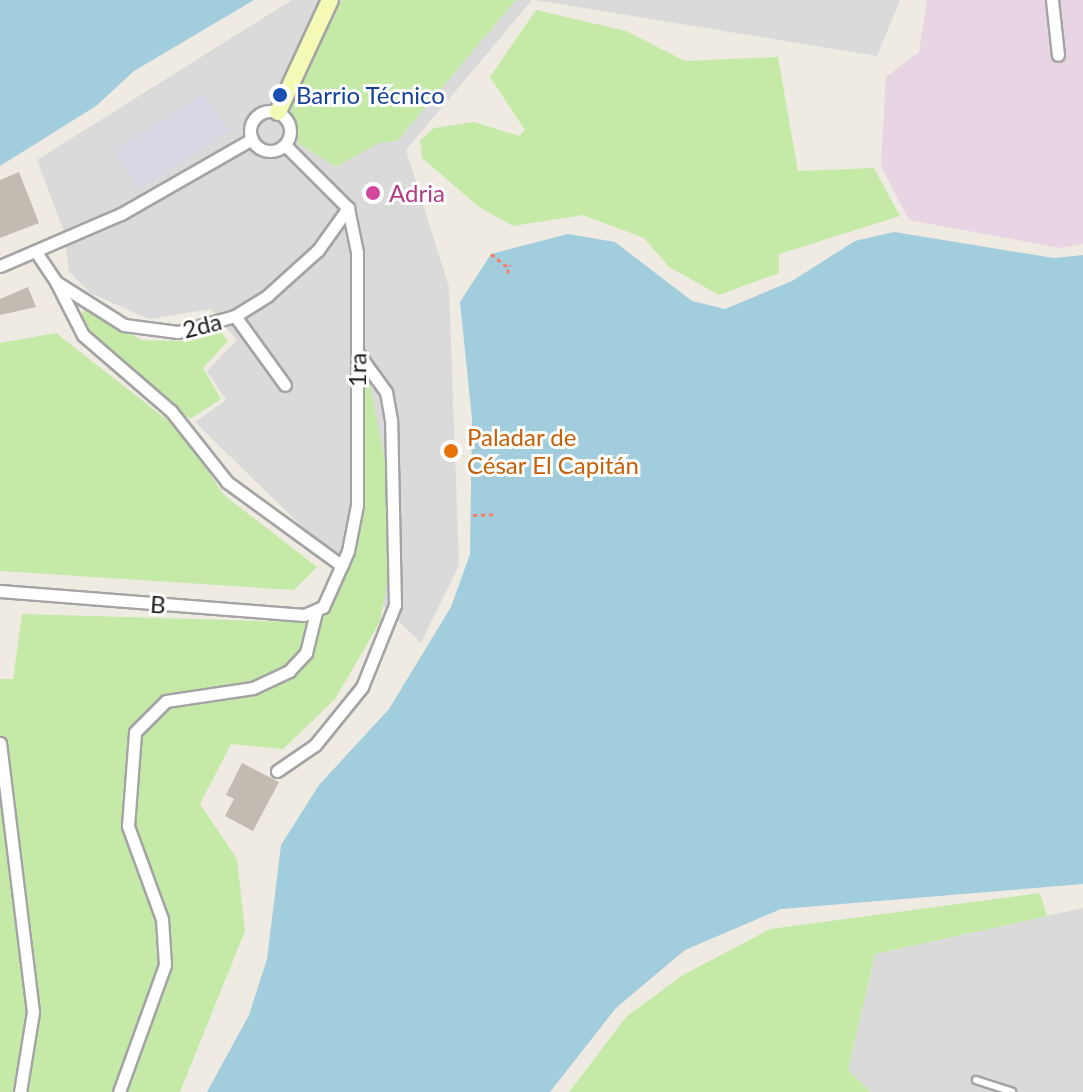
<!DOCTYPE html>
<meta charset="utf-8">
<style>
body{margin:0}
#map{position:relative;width:1083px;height:1092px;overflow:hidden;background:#efebe3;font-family:Lato,sans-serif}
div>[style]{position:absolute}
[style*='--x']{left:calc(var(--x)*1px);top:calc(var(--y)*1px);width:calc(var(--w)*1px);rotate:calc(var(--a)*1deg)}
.residential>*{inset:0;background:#dbdada}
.industrial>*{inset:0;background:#e8d5e3}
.grass>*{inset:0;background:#c5eaa8}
.plaza>*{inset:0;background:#d8d7e4;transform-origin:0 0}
.water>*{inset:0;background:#a2cddd}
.building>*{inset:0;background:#c3bab2}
.path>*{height:3px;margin-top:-1.5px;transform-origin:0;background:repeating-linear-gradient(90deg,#fc7d67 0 4px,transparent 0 8px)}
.roads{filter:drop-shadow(2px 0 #a4a4a4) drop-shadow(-2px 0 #a4a4a4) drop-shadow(0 2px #a4a4a4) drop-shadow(0 -2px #a4a4a4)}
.lane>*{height:6px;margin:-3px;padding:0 3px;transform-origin:3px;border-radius:3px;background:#fff}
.street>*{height:11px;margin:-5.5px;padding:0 5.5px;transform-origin:5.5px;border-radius:5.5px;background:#fff}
.street>.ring{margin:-5.5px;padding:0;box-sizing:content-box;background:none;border:11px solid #fff;border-radius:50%}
.secondary>*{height:16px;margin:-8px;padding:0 8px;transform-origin:8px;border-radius:8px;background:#f4fab5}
.dots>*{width:22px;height:22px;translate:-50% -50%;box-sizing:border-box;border:4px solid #fff;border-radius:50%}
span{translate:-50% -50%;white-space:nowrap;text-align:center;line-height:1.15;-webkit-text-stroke:6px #fff;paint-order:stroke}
.transit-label{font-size:24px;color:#164399}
.left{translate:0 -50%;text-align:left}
.hotel-label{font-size:24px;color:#b23c85}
.street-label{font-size:24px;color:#1d1d1d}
.food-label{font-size:24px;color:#c56008}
</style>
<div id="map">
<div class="residential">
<div style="clip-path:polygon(292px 0,532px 0,406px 150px,449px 287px,459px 565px,421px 643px,195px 422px,226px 400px,207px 371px,237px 340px,211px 309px,149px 319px,90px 293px,69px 271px,64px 232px,37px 160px)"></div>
<div style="clip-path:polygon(535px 0,900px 0,877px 56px)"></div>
<div style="clip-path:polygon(1083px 908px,1083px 1092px,871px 1092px,848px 1070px,875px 954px)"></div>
</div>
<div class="industrial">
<div style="clip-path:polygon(927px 0,1083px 0,1083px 244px,1060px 248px,909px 220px,881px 166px,886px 77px,919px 52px)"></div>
</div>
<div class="grass">
<div style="clip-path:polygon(342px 0,516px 0,397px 141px,379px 143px,336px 167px,298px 143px,291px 106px)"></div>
<div style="clip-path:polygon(536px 10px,626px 31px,685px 61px,778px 57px,798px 171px,874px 168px,900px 216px,779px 254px,779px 273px,719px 295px,669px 267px,644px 238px,583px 215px,513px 226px,479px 207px,422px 158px,420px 140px,434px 128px,474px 122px,519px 136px,525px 130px,490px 77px)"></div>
<div style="clip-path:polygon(85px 307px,141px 340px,188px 341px,221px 332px,228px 341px,203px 368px,221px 399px,190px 419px,98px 340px,80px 318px)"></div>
<div style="clip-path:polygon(56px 333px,180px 430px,224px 495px,317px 567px,294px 590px,0 571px,0 343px)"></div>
<div style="clip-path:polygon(369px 380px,388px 476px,390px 566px,380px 622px,335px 699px,283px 749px,231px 744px,200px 804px,237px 859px,245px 931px,180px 1092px,0 1092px,0 679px,13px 679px,22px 614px,295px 622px,328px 612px,358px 540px,363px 383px)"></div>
<div style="clip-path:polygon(1040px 893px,1047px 916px,875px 954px,848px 1070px,871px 1092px,569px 1092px,627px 1016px,683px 975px,770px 929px)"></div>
</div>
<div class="plaza">
<div style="left:204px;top:93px;width:46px;height:107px;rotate:57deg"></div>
</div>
<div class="water">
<div style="clip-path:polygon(0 0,254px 0,134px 71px,96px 106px,0 166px)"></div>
<div style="clip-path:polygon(894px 232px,1054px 258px,1083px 255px,1083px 884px,781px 909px,685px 950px,616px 1008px,550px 1092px,207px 1092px,249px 1015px,267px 959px,281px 845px,319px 785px,389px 709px,451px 607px,470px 554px,472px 419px,460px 302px,491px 254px,568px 234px,615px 242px,692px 301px,725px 309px,792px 281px,855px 241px)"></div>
</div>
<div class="building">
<div style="clip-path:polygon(19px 172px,39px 223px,0 238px,0 180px)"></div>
<div style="clip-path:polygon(28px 287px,36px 307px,0 315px,0 299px)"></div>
<div style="clip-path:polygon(242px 763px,279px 782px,253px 831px,225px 816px,234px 799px,226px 795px)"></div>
</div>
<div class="path">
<div style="--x:491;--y:254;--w:23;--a:38"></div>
<div style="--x:507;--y:273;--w:9;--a:-69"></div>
<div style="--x:473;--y:515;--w:23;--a:-2"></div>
</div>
<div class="roads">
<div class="lane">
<div style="--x:976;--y:1080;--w:38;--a:18"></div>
</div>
<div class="street">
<div style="--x:1052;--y:0;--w:55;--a:83.8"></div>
<div class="ring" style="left:250px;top:111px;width:29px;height:29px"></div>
<div style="--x:38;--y:255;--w:32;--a:56"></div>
<div style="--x:56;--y:282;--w:80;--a:32.3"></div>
<div style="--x:124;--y:325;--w:54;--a:7.4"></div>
<div style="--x:178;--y:332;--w:59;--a:-15.7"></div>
<div style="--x:235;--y:316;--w:39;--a:-32"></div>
<div style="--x:268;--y:295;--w:67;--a:-42"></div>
<div style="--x:318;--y:250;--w:52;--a:-54.5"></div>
<div style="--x:0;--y:266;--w:132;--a:-23.3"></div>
<div style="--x:121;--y:214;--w:151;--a:-29.8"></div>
<div style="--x:56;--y:282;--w:59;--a:63"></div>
<div style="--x:83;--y:335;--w:116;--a:40.8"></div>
<div style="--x:171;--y:411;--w:90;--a:51.7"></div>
<div style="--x:227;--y:482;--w:142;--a:36.1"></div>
<div style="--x:235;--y:316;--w:85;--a:54.1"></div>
<div style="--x:0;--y:591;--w:305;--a:4.5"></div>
<div style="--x:304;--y:615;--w:21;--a:-23"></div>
<div style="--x:323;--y:607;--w:61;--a:-65.9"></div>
<div style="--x:348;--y:551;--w:47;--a:-78.9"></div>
<div style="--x:357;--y:505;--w:253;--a:-90"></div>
<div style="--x:357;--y:252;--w:45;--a:-101.6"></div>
<div style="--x:348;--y:208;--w:89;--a:-135"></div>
<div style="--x:0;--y:743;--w:271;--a:83"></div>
<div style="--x:33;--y:1012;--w:81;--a:99.2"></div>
<div style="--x:277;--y:771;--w:46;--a:-34.4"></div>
<div style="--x:315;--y:745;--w:75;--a:-51"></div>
<div style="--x:362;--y:687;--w:88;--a:-68.1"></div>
<div style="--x:395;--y:605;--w:185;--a:-91.2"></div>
<div style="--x:391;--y:420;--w:28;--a:-100"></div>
<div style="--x:386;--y:392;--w:49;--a:-125.9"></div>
<div style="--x:119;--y:1092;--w:135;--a:-70.1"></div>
<div style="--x:165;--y:965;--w:46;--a:-93.7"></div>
<div style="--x:162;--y:919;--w:99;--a:-110.1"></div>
<div style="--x:128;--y:826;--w:94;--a:-85.7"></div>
<div style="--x:135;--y:732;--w:44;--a:-45"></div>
<div style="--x:166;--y:701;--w:88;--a:-8.5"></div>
<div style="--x:253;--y:688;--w:40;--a:-25"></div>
<div style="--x:289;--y:671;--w:25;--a:-47"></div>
<div style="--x:306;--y:653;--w:42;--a:-76.3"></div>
</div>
<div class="secondary">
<div style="--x:278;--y:112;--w:123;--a:-65.1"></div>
</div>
</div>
<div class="dots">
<div style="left:280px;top:95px;background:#1a4fb4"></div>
<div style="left:373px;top:193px;background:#d1479c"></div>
<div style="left:451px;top:451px;background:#e8710a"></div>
</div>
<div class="transit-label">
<span class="left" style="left:296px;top:95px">Barrio Técnico</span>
</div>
<div class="hotel-label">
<span class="left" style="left:389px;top:193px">Adria</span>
</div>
<div class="street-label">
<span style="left:202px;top:325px;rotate:-14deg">2da</span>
<span style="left:357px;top:370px;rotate:-89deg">1ra</span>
<span style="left:158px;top:604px;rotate:4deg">B</span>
</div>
<div class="food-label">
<span class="left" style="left:467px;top:451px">Paladar de<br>César El Capitán</span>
</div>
</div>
